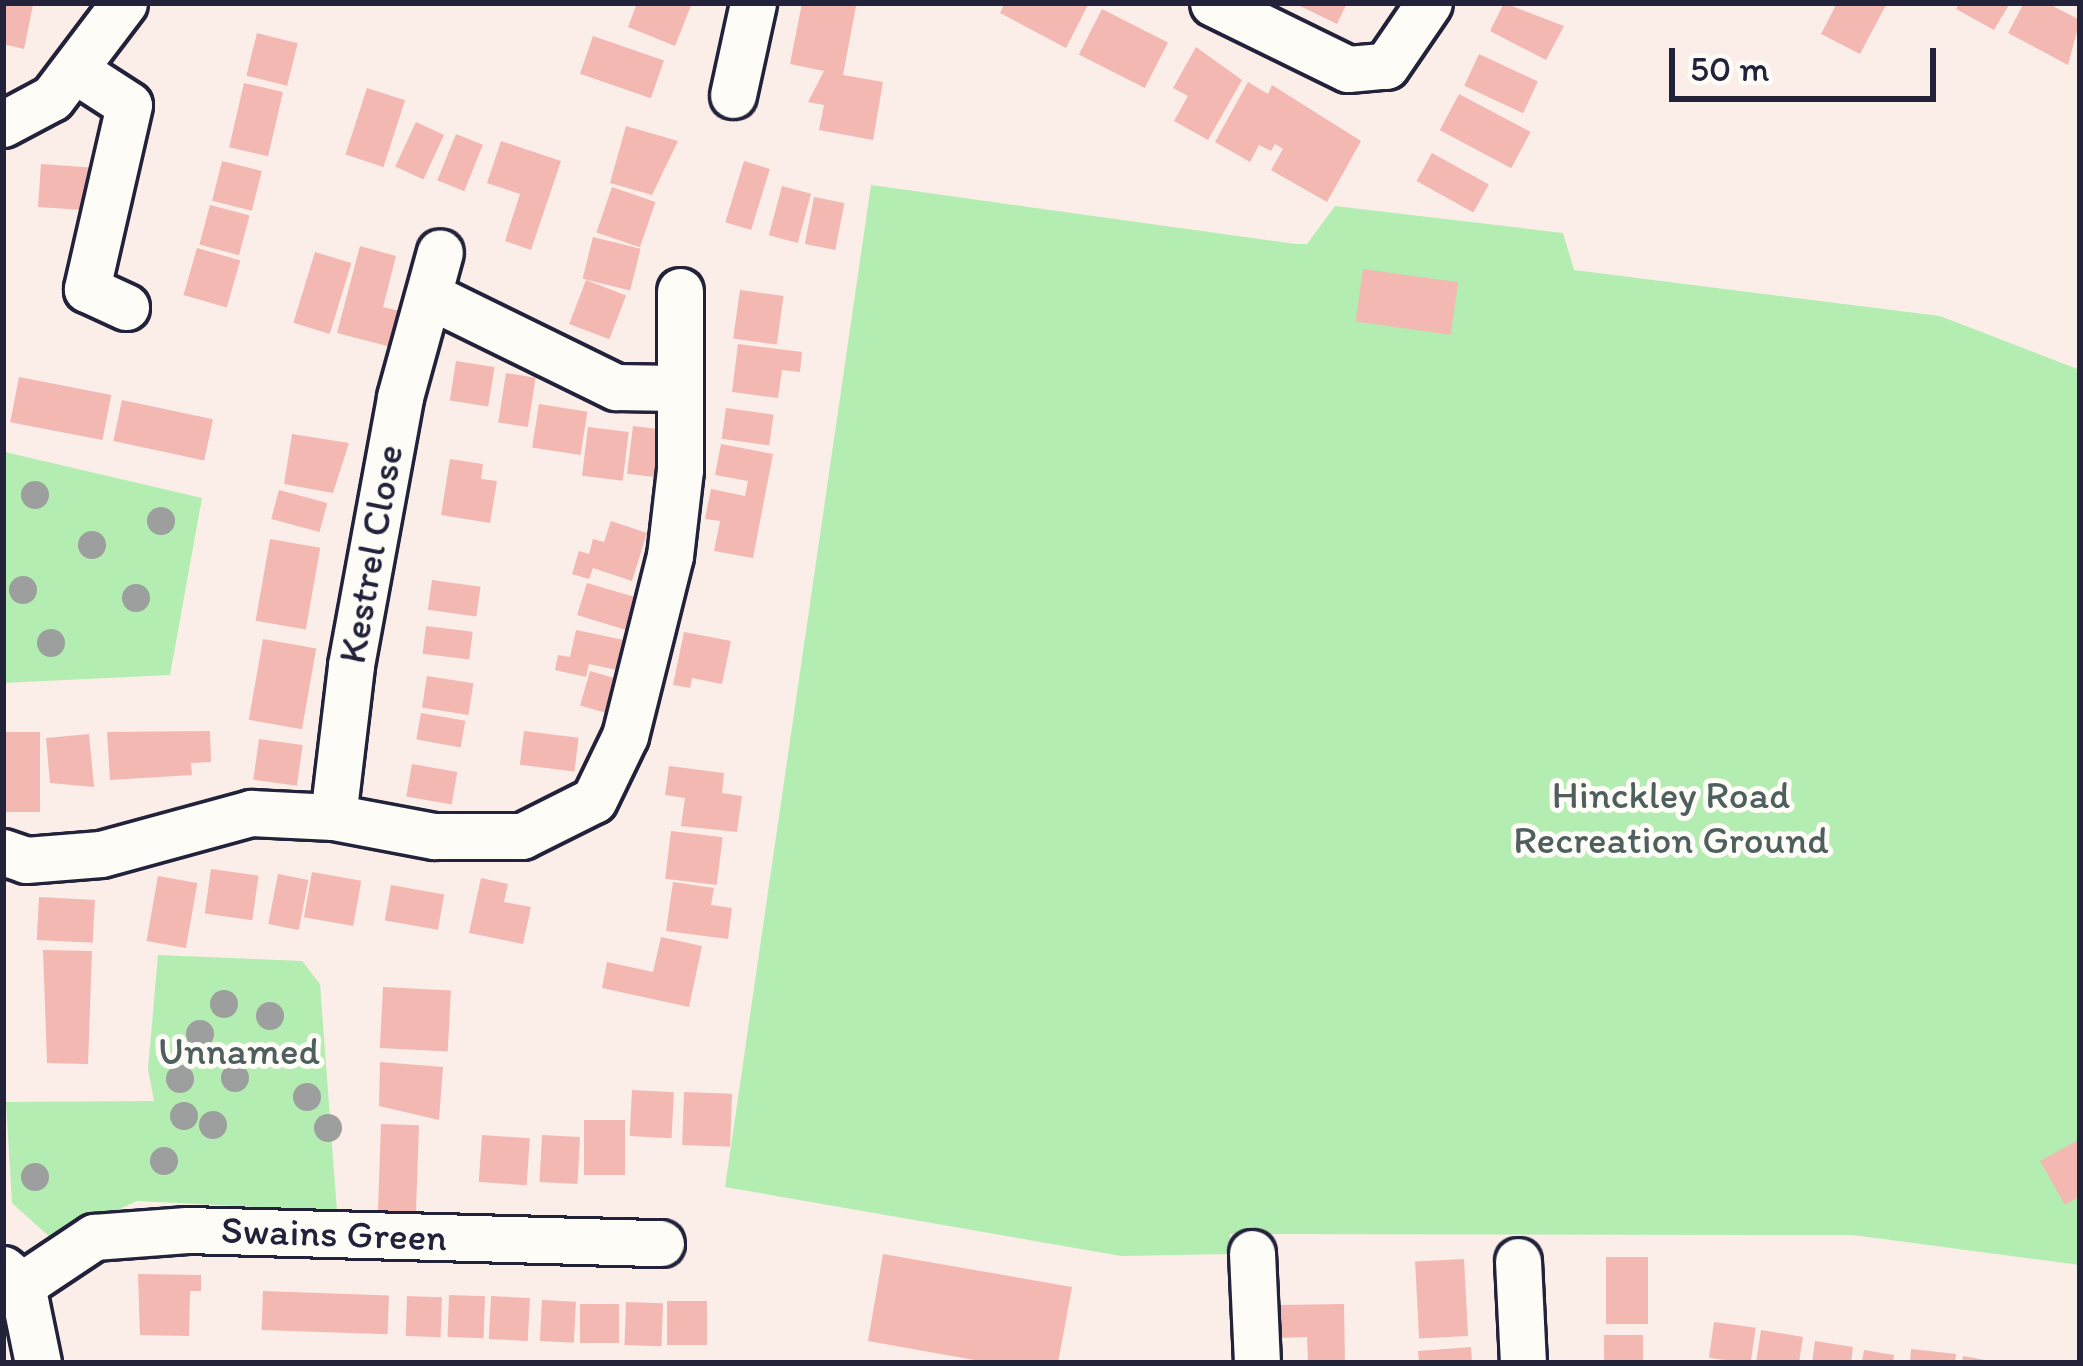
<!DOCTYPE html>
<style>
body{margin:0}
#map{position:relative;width:2083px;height:1366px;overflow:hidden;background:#fbeee9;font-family:Itim,sans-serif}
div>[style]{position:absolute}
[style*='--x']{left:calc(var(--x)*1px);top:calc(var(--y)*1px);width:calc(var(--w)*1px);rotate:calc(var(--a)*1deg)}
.green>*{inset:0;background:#b4edb1}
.building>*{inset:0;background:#f4b8b2;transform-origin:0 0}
.roads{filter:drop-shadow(3px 0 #22223b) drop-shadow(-3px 0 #22223b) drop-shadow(0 3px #22223b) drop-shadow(0 -3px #22223b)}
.minor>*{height:45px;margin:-22.5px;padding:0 22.5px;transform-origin:22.5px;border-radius:22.5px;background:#fdfcf7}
.trees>*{width:28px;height:28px;margin:-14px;border-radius:50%;background:#9c9f9d}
span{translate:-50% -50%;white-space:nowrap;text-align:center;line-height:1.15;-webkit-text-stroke:10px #fdfcf7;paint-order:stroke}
.street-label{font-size:39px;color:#22223b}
.park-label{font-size:39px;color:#4e5f5e}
.frame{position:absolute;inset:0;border:6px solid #22223b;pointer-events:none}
.scale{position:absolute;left:1669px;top:48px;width:267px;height:54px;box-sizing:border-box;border:6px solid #22223b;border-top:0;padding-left:15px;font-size:36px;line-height:42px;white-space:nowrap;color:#22223b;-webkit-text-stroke:9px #fdfcf7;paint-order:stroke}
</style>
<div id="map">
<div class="green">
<div style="clip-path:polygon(871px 185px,1296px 244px,1307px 244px,1335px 206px,1563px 233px,1574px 270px,1940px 316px,2080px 370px,2080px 1265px,1853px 1235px,1230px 1234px,1230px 1254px,1121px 1256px,725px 1187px)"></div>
<div style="clip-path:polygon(5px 452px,202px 498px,170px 675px,3px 683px)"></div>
<div style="clip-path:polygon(158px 955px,302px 961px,320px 984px,337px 1211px,137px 1201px,53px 1240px,12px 1203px,6px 1102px,154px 1101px,148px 1069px)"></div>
</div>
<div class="building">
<div style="clip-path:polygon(3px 3px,33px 5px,24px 49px,3px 44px)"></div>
<div style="clip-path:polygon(637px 3px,692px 3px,675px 46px,628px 27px)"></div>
<div style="clip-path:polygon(802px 3px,856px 6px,843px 75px,883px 82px,873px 140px,819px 130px,824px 105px,808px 102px,824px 71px,790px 64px)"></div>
<div style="clip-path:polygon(1005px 3px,1089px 3px,1066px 48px,1000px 13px)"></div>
<div style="clip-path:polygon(1294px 3px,1347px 3px,1337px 24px)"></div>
<div style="clip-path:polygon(1504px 3px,1564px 26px,1546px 60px,1490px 31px)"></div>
<div style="clip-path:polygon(1837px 3px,1887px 3px,1860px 54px,1821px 34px)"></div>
<div style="clip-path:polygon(1959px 3px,2010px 3px,1994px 30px,1956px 9px)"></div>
<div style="clip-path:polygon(2024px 3px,2047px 3px,2080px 20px,2068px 65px,2008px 33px)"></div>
<div style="left:1102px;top:9px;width:74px;height:51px;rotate:27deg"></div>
<div style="left:257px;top:33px;width:42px;height:44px;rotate:14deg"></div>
<div style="left:593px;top:36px;width:75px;height:40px;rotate:19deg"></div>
<div style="clip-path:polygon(1196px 47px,1242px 80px,1208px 140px,1174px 121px,1188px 96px,1173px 88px)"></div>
<div style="left:1479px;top:54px;width:65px;height:35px;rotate:25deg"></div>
<div style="clip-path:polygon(1248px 82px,1268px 94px,1272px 85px,1361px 141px,1327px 202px,1271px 170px,1283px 149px,1275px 144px,1271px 151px,1259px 145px,1250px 162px,1215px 142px)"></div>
<div style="left:244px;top:83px;width:40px;height:66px;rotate:13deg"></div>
<div style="left:367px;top:88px;width:40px;height:70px;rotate:18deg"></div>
<div style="left:1459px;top:94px;width:81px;height:41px;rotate:28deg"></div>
<div style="left:416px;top:122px;width:31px;height:49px;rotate:25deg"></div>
<div style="clip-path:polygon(626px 126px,678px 141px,652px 195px,610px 183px)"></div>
<div style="left:456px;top:134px;width:29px;height:50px;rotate:22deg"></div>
<div style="clip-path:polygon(501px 141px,561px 161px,531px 250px,505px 241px,520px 194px,487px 183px)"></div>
<div style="left:1432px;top:153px;width:65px;height:32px;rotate:29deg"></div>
<div style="left:222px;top:161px;width:41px;height:41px;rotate:14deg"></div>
<div style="left:744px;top:161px;width:27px;height:64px;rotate:17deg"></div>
<div style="left:41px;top:164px;width:53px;height:43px;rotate:4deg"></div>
<div style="left:782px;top:186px;width:30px;height:51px;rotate:15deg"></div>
<div style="left:612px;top:187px;width:46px;height:48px;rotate:19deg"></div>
<div style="left:814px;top:197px;width:31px;height:48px;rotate:11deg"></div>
<div style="left:210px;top:205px;width:41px;height:41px;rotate:15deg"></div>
<div style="left:593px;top:237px;width:49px;height:43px;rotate:14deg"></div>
<div style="clip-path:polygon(360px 246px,396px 256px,383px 307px,400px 311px,391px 347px,337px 333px)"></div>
<div style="left:197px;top:248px;width:45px;height:49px;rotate:16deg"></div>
<div style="left:315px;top:252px;width:38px;height:74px;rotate:17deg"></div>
<div style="left:1363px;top:269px;width:96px;height:53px;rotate:8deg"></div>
<div style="left:586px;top:280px;width:43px;height:47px;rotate:21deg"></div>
<div style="left:740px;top:290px;width:44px;height:49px;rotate:8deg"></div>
<div style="clip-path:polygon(738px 344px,802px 352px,800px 372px,782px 370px,778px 398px,732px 392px)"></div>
<div style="left:456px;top:361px;width:39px;height:40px;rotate:9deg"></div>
<div style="left:506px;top:373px;width:30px;height:50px;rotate:9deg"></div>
<div style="left:19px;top:377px;width:94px;height:46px;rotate:11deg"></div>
<div style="left:122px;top:400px;width:93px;height:42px;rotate:12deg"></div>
<div style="left:539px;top:404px;width:49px;height:44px;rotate:9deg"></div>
<div style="left:726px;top:408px;width:48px;height:31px;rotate:8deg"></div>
<div style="left:633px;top:426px;width:31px;height:48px;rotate:7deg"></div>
<div style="left:588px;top:427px;width:41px;height:49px;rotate:7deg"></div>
<div style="clip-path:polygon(292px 434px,349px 443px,333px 493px,284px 484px)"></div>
<div style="clip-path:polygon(721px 444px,773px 454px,753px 558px,714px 551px,720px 521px,705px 519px,711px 489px,745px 496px,748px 481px,715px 475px)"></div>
<div style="clip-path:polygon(450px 459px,483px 464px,481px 479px,497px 481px,490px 523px,441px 515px)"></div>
<div style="left:279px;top:490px;width:50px;height:30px;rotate:15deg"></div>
<div style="clip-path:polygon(611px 521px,647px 533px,632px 581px,593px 568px,589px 579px,572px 574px,579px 551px,589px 554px,593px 539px,604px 542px)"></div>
<div style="left:270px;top:539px;width:51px;height:83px;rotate:10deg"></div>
<div style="left:432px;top:580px;width:49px;height:30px;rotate:8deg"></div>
<div style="clip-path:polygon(587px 583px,645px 600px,642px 609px,632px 607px,626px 630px,577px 615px)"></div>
<div style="left:426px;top:626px;width:47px;height:28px;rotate:7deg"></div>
<div style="clip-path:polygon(576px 630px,624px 640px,617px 670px,589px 664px,586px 677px,555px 670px,558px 655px,570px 657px)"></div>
<div style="clip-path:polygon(684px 632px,731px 641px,722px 684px,692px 678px,690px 688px,673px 685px)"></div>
<div style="left:263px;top:639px;width:54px;height:82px;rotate:10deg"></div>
<div style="left:590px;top:671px;width:29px;height:36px;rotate:16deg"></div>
<div style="left:427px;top:676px;width:47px;height:32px;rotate:9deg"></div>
<div style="left:421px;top:713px;width:45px;height:27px;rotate:10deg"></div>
<div style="clip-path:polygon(210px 731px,211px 762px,191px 763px,192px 775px,110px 780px,107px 732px)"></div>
<div style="left:524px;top:731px;width:55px;height:34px;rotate:7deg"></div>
<div style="left:3px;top:732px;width:37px;height:80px"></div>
<div style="clip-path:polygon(89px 734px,94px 787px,50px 783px,46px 738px)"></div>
<div style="left:259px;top:739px;width:44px;height:41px;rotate:8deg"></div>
<div style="left:412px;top:764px;width:46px;height:33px;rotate:10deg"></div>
<div style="clip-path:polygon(669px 766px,724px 773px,722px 793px,742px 796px,737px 832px,681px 826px,685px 798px,665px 795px)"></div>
<div style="left:671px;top:831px;width:52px;height:48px;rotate:7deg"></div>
<div style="left:211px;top:869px;width:48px;height:45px;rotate:8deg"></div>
<div style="left:312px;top:872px;width:50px;height:46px;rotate:10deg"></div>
<div style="left:278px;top:874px;width:31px;height:51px;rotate:11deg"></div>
<div style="left:158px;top:876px;width:40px;height:66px;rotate:10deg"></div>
<div style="clip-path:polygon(481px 878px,508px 884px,504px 902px,531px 907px,523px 944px,469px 933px)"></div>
<div style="clip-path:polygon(673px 882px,714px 888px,711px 905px,732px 908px,728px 939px,666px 931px)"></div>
<div style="left:391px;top:885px;width:54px;height:36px;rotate:10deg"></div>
<div style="left:39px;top:897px;width:56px;height:43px;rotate:3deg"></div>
<div style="clip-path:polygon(661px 937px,702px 946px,689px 1007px,602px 988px,607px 962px,653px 972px)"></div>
<div style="clip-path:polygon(43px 950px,92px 951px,88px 1064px,47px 1063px)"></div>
<div style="left:383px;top:987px;width:68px;height:61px;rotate:3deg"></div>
<div style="clip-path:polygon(380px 1062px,443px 1067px,439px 1120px,379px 1106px)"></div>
<div style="left:632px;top:1090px;width:42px;height:46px;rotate:3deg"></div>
<div style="left:684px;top:1092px;width:48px;height:53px;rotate:2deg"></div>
<div style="left:584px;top:1120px;width:41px;height:55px"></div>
<div style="left:381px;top:1124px;width:38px;height:87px;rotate:2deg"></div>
<div style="left:482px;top:1135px;width:48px;height:47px;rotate:4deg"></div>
<div style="left:542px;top:1135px;width:38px;height:47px;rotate:3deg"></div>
<div style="clip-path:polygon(2080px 1139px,2080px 1196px,2065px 1205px,2040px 1161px)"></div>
<div style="clip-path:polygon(883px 1254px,1072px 1287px,1058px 1363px,991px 1363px,868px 1341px)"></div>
<div style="left:1606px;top:1257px;width:42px;height:67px"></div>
<div style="left:1464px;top:1259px;width:77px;height:49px;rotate:87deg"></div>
<div style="clip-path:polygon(138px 1274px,201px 1275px,201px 1291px,190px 1291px,189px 1336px,140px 1335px)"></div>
<div style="left:263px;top:1291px;width:126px;height:39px;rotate:2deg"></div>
<div style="left:449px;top:1295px;width:36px;height:42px;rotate:2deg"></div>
<div style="left:407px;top:1296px;width:35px;height:40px;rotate:2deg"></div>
<div style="left:491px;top:1296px;width:39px;height:43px;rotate:3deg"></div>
<div style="left:542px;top:1300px;width:34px;height:41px;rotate:3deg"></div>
<div style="left:667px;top:1301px;width:40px;height:44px"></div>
<div style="left:626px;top:1302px;width:37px;height:43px;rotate:2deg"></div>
<div style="left:580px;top:1304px;width:39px;height:39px"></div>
<div style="clip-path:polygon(1344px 1304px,1345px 1363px,1308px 1363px,1307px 1337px,1277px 1338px,1276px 1305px)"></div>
<div style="left:1714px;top:1322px;width:42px;height:36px;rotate:8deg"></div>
<div style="clip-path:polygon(1761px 1330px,1803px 1337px,1799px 1363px,1756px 1363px)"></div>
<div style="left:1604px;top:1335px;width:39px;height:28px"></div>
<div style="clip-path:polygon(1815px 1341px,1853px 1347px,1851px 1363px,1812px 1363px)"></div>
<div style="clip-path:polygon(1471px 1347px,1472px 1363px,1419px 1363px,1418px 1351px)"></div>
<div style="clip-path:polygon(1911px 1349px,1956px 1354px,1955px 1363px,1910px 1363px)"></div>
<div style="clip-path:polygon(1864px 1350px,1894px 1355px,1893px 1363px,1862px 1363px)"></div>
<div style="clip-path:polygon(1963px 1356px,1991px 1361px,1991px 1363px,1962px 1363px)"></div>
</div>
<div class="roads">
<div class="minor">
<div style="--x:1213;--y:3;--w:150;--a:26.1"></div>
<div style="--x:1348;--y:69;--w:38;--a:-5"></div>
<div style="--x:1386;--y:66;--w:76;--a:-55.7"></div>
<div style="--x:75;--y:70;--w:64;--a:32.9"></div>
<div style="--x:129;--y:105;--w:189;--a:102.9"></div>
<div style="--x:87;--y:289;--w:43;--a:24.8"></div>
<div style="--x:733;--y:95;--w:94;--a:-77.7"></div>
<div style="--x:3;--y:124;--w:55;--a:-28"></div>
<div style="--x:52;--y:98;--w:119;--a:-52.8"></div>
<div style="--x:432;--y:297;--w:205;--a:26.1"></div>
<div style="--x:616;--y:387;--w:60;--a:1"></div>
<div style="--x:333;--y:817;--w:153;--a:-83.2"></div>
<div style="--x:351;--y:665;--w:272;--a:-79.6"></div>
<div style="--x:400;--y:397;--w:150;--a:-74.6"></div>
<div style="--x:3;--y:852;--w:24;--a:19"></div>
<div style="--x:26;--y:860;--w:75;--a:-4.6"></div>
<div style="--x:101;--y:854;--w:156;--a:-15.3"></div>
<div style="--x:251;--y:813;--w:82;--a:2.8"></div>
<div style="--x:333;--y:817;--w:103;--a:10.7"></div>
<div style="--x:434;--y:836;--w:88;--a:0"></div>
<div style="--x:522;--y:836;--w:80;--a:-26.6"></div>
<div style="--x:594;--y:800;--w:71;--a:-64.2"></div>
<div style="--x:625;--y:736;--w:186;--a:-76"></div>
<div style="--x:670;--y:556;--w:87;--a:-83.4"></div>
<div style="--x:680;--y:470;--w:179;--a:-90"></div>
<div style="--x:1252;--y:1253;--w:110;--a:87.4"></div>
<div style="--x:1518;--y:1261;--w:102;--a:87.2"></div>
<div style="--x:3;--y:1269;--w:25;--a:40"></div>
<div style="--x:22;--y:1285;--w:80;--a:78.4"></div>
<div style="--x:22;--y:1285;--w:87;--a:-33.7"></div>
<div style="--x:94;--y:1237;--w:93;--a:-4.3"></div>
<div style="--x:187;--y:1230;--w:474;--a:1.6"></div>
</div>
</div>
<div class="trees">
<div style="left:35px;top:495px"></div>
<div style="left:161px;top:521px"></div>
<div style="left:92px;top:545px"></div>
<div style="left:23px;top:590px"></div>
<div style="left:136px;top:598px"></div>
<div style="left:51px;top:643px"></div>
<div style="left:224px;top:1004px"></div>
<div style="left:270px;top:1016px"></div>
<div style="left:200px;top:1034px"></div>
<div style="left:235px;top:1078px"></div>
<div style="left:180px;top:1079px"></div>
<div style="left:307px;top:1097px"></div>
<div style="left:184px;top:1116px"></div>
<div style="left:213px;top:1125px"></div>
<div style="left:328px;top:1128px"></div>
<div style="left:164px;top:1161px"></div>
<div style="left:35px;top:1177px"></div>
</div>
<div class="street-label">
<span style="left:371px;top:554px;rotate:-80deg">Kestrel Close</span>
<span style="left:334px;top:1234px;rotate:2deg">Swains Green</span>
</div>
<div class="park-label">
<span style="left:1671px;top:818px">Hinckley Road<br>Recreation Ground</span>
<span style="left:239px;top:1051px">Unnamed</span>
</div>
<div class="frame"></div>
<div class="scale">50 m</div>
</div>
